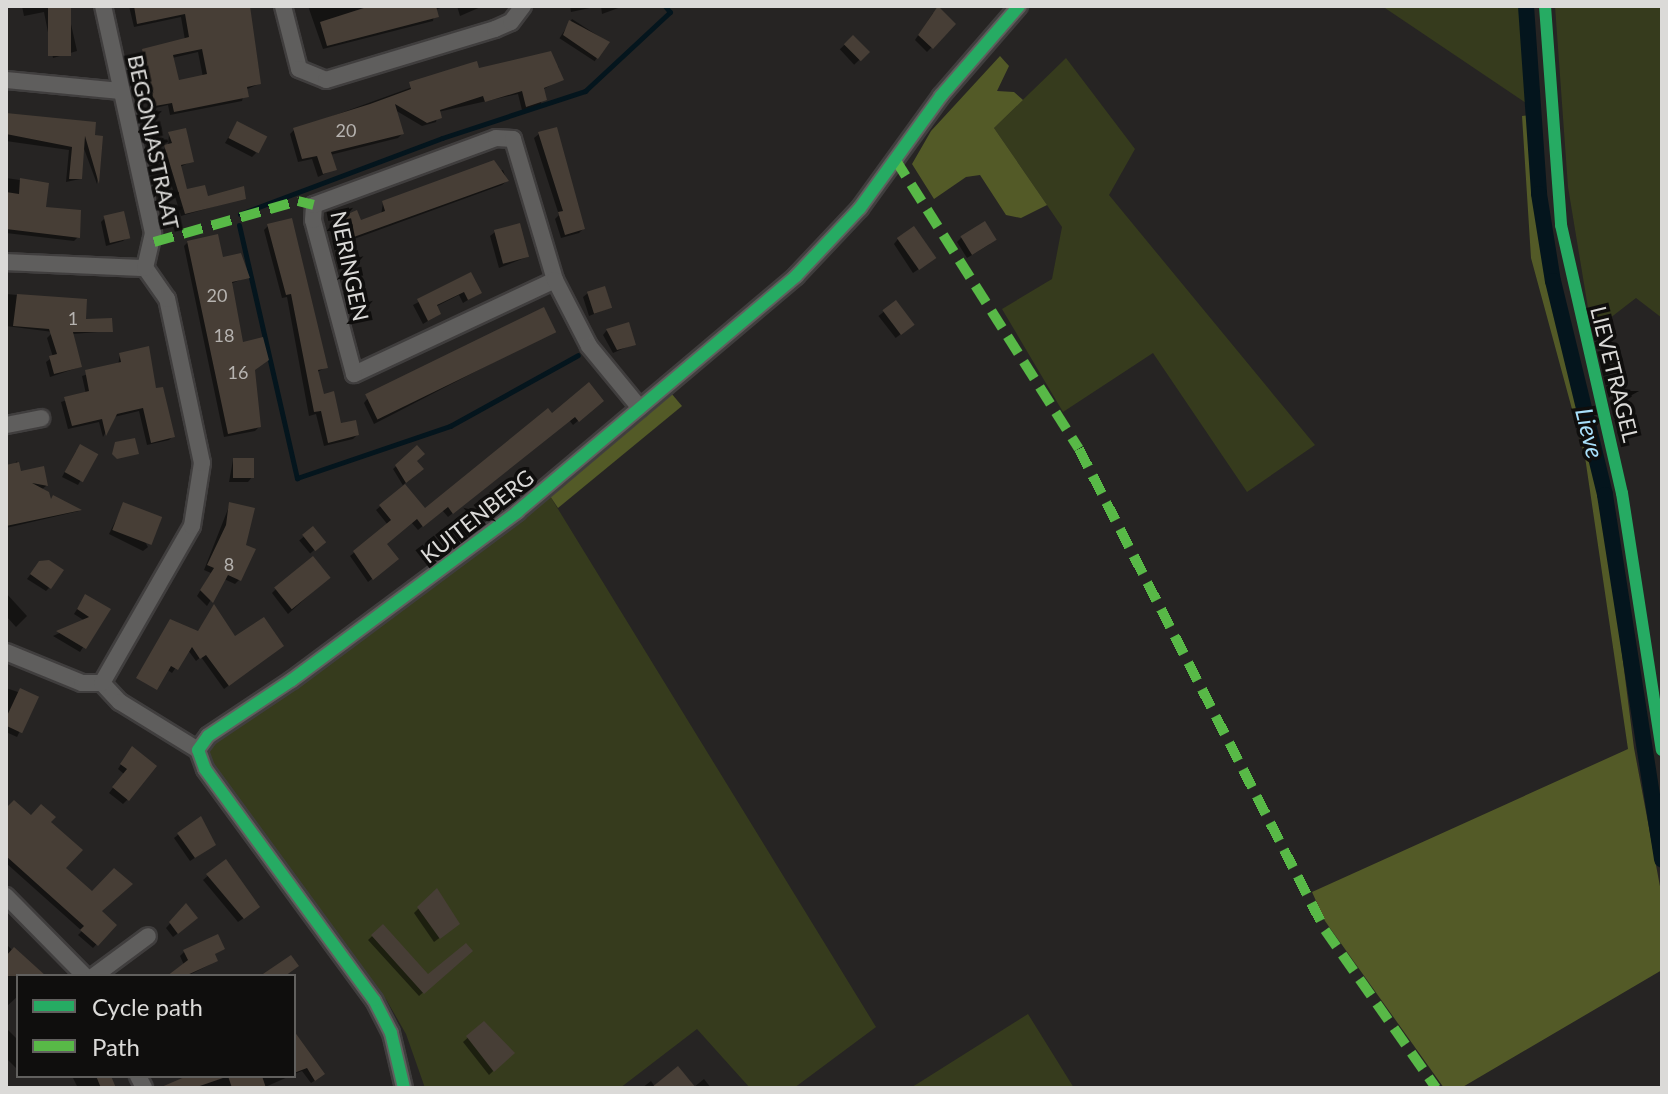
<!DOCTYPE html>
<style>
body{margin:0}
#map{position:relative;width:1668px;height:1094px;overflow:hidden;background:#262423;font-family:Lato,sans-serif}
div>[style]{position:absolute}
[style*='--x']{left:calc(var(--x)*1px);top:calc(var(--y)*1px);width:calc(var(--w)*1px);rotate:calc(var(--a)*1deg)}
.green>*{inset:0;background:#363b1d}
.forest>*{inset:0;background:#535a27}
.shadow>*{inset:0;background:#0007;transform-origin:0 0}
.stream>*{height:5px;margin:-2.5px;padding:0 2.5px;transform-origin:2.5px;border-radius:2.5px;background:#04151d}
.canal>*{height:16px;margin:-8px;padding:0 8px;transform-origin:8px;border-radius:8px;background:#04151d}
.building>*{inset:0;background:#473e36;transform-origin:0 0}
.roads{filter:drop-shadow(2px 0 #403e3e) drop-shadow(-2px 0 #403e3e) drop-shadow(0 2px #403e3e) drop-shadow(0 -2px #403e3e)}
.minor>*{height:16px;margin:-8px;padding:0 8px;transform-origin:8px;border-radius:8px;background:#5f5e5d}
.quiet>*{height:10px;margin-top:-5px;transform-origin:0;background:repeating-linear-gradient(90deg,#58b947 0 20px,transparent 0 30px)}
.cycleway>*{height:12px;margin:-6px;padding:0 6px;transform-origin:6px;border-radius:6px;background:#26ab63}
span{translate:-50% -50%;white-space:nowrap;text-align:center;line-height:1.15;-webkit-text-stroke:7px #0f0e0d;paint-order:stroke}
.number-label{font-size:18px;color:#b6b3b0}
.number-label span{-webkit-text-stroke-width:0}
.street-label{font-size:22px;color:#dbdad8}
.water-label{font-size:24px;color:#a9e0fb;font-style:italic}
.frame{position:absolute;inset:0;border:8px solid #dbdad8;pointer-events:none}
.legend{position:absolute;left:16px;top:974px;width:280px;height:104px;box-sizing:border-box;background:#0f0e0d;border:2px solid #61605e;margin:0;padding:10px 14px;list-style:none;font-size:24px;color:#dbdad8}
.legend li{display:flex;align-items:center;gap:16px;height:40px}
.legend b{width:40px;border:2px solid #61605e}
</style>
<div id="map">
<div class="green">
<div style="clip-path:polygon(1382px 6px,1521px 6px,1529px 105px)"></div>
<div style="clip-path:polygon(1555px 6px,1662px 6px,1662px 318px,1636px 298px,1592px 332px,1568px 187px)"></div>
<div style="clip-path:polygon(1066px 58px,1135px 149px,1109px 195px,1315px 445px,1247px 492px,1153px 353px,1063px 412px,1002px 309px,1052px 279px,1062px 227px,994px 128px)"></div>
<div style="clip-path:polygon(550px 496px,876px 1027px,794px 1088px,750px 1088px,697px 1029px,620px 1088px,425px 1088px,406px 1034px,387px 1001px,202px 752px)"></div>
<div style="clip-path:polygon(1028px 1014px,1074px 1088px,910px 1088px,917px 1084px)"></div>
</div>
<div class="forest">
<div style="clip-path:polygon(1000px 56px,1009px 66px,997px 91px,1014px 92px,1023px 100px,994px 128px,1047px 205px,1021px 218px,1006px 215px,980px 175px,966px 177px,934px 199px,912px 164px,931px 131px)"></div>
<div style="clip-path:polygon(1530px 115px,1533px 191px,1547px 281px,1589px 442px,1607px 536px,1634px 748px,1662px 897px,1662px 970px,1461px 1088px,1444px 1088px,1325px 921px,1312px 892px,1628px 749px,1585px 457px,1531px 258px,1522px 116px)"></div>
<div style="clip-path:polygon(671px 393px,682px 406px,558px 508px,550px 496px)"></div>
</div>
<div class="shadow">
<div style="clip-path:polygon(22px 6px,67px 6px,77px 51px,53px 58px,44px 12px,24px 16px)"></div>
<div style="clip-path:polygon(evenodd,129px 6px,246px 6px,259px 84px,245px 90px,242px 101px,170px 115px,168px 105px,151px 109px,139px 55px,185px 40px,181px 17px,134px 27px,129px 6px,198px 52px,203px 77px,177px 83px,172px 58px,198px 52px)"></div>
<div style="clip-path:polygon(308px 6px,446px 6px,435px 10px,433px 21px,323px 49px)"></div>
<div style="clip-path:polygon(457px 6px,483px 6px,460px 16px)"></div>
<div style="clip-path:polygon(570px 6px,599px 6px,571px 12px)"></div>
<div style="clip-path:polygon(601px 6px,621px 6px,621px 7px,602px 14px)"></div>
<div style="clip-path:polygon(933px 13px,954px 24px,927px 52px,915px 40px)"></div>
<div style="left:572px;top:19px;width:42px;height:23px;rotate:33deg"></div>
<div style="left:853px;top:37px;width:21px;height:18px;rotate:47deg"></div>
<div style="clip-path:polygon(476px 64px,478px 71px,558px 66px,562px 79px,542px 90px,541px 104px,522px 110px,518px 94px,438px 112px,436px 122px,422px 126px,395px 110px,402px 134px,398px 138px,330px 155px,335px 169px,318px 177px,312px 159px,298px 162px,290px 134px,294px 130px)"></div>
<div style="clip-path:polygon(6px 114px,101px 137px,97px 184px,83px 146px,80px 179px,66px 182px,69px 150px,6px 141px)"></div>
<div style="clip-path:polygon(237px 123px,256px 153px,252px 157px,225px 143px)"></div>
<div style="clip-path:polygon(169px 134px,192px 161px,180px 167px,186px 191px,206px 198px,244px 198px,181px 216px,161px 151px,168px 146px)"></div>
<div style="clip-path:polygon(539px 134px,583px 229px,579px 233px,561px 238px,555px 219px,559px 215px,534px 138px)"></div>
<div style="clip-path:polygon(503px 170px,507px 181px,502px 185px,354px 239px,345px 217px,360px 222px,381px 215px,383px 203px)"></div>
<div style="clip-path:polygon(6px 178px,47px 184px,44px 209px,78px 237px,74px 241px,6px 233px)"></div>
<div style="clip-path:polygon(105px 218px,128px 237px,123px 241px,106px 246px,101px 222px)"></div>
<div style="clip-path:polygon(342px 219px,350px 240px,347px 241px,339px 222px)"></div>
<div style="clip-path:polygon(268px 226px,326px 367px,316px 373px,323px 396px,340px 426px,357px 435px,353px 439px,324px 446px,316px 414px,309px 416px,287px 297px,282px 298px,264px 230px)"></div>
<div style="clip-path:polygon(495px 232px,527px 257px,499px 268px,490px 236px)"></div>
<div style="clip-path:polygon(961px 238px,990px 244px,967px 258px,957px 242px)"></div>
<div style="clip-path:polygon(898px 239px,929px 262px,913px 273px,894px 244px)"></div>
<div style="clip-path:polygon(188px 242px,248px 277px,230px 284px,242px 345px,253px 371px,259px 427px,255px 431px,224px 437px,184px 246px)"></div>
<div style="clip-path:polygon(470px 275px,479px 293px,463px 303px,459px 295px,435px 307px,439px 314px,423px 324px,413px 305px)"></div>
<div style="clip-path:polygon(588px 293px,609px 308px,589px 316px,583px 297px)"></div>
<div style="clip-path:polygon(6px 294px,85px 301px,84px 321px,111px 331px,72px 334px,80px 367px,50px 377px,46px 362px,53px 357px,47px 338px,53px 332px,6px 326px)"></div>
<div style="left:895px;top:303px;width:28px;height:21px;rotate:52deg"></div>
<div style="clip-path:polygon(607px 330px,634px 344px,613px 353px,603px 335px)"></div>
<div style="clip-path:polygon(554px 331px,374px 424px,364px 403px,368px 398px)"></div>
<div style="clip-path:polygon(120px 355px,155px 391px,172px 437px,169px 440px,147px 445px,139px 411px,114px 417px,103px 437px,99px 422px,68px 429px,61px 402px,86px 394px,82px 376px,118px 365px)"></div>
<div style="clip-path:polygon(597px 405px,573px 425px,569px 420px,448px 517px,442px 510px,418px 530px,411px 522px,384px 544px,392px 563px,368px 582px,350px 556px,388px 525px,376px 510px,404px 487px,393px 469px,417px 448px,415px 461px,421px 469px,403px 485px,424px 511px,552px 416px)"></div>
<div style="clip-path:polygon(76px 451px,95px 455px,78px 485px,62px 477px)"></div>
<div style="clip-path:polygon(233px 460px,252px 477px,248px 482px,229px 482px)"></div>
<div style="clip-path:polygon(17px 461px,20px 474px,42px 469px,46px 486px,41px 490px,49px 502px,54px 497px,79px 511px,6px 528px,6px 473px)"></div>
<div style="clip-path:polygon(124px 504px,148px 547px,143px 551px,109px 534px)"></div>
<div style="clip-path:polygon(230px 504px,239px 580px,235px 584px,224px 579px,207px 606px,197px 596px,211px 573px,204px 570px)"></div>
<div style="left:313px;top:529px;width:17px;height:18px;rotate:50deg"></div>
<div style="clip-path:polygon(36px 567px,49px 588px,46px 591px,27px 579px)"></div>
<div style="clip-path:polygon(328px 578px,288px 614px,272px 593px,276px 589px)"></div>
<div style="clip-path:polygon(6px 593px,27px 616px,16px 627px,6px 616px)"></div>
<div style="clip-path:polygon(85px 597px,107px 609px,80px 652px,53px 636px,85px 621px,74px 614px)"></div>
<div style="clip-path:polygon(197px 633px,277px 649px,224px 689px,201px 657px,196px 661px,188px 650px,172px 673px,166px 669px,137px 676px)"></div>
<div style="clip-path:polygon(6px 688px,36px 698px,17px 737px,6px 732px)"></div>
<div style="clip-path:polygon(128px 753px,127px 800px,123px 804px,109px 793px,124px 774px,118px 769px)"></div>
<div style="clip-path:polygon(6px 811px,48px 822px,63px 868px,114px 925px,93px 948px,78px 935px,82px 931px,6px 863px)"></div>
<div style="clip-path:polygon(179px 834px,214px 845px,190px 861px,174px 838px)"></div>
<div style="clip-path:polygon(225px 861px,254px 911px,238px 922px,203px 880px)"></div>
<div style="clip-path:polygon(436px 891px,453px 928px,434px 942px,414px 913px)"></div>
<div style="clip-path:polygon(186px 906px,191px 923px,173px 937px,166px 928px)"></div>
<div style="clip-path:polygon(383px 926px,428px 977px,471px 951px,419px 996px,368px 940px)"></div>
<div style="clip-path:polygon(6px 944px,39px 976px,18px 976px,18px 996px,6px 1007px)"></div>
<div style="clip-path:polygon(223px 948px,213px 955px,211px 964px,187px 976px,170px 976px,184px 965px,180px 956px,184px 952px)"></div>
<div style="clip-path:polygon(483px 1024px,512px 1053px,489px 1075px,463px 1042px)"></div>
<div style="clip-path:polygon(6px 1028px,18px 1040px,18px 1070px,6px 1058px)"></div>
<div style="clip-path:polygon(294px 1035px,319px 1078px,311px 1083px,302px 1071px,294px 1074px)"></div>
<div style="clip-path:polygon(72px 1076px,107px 1076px,113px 1088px,78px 1088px)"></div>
<div style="clip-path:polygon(193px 1076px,290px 1076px,263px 1088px,170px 1088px)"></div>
<div style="clip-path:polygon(704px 1079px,711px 1088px,642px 1088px,651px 1081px,655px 1087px,693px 1088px)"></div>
</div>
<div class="stream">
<div style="--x:240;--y:214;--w:216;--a:-20.6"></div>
<div style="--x:442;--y:138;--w:151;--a:-18.2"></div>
<div style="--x:585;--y:91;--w:116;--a:-42.9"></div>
<div style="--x:670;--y:12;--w:8;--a:-130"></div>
<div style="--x:239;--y:225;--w:260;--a:77.1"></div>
<div style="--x:297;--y:478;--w:162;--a:-18.8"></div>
<div style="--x:450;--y:426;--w:146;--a:-29"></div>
</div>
<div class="canal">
<div style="--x:1526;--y:6;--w:188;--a:86"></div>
<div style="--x:1539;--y:194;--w:88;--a:80.9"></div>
<div style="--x:1553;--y:281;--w:220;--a:76.3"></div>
<div style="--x:1605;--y:495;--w:369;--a:81.1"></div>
</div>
<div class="building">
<div style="left:48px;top:6px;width:23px;height:50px"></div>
<div style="clip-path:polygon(evenodd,134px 6px,250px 6px,261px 84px,247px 87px,249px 97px,174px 112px,172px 103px,155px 106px,142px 49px,189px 37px,185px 14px,137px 24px,134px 6px,202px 49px,207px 74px,179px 80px,173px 55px,202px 49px)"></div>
<div style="clip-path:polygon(370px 6px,436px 6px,439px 17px,327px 46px,320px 22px)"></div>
<div style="clip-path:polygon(938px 6px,956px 24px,933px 49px,918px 35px)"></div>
<div style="clip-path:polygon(569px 20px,610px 42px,598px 59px,563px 35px)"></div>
<div style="left:853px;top:35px;width:24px;height:13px;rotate:45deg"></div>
<div style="clip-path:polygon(551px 51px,564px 80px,544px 88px,547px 100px,526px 107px,522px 91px,485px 102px,483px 96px,440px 110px,442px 118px,427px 123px,395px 104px,404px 134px,331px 152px,337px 170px,323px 174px,317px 156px,302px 159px,293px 128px,370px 104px,411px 89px,409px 82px,470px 63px,477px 61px,479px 68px)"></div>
<div style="clip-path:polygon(6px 113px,96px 122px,95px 135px,103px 136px,99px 184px,85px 136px,82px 179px,69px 179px,72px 147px,6px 134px)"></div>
<div style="left:237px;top:121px;width:34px;height:19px;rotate:27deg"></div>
<div style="clip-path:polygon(557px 127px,585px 229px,565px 235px,558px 212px,563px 211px,538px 132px)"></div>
<div style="clip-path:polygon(186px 128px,194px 162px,181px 165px,187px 189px,205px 185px,208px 196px,244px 186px,246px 199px,185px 214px,164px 145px,172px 143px,168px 132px)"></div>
<div style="clip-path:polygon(494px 160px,509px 181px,351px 238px,343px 216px,357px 210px,361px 220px,385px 211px,382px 201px)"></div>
<div style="clip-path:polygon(20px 178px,49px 183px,46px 207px,81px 210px,80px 238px,6px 229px,6px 192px,19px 194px)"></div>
<div style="left:124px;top:211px;width:28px;height:21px;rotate:77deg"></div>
<div style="clip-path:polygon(292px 218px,328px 368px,318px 370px,324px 394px,334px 391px,341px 423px,356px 420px,359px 435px,328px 443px,321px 411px,314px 412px,291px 294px,286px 295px,267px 224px)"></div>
<div style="left:985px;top:221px;width:22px;height:29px;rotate:58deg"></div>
<div style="left:520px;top:223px;width:35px;height:27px;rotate:75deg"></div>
<div style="left:914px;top:226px;width:39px;height:21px;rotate:55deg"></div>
<div style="clip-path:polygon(218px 234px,223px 257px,241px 253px,250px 278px,232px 282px,243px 342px,263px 337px,269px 360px,255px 370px,261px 427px,228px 434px,187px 241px)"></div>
<div style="clip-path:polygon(471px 272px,482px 293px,468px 300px,464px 292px,437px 305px,441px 314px,428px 321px,417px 299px)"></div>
<div style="left:605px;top:286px;width:23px;height:19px;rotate:72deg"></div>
<div style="clip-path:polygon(17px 294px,87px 299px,86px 319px,112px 318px,113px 332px,73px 332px,82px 367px,54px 374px,49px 356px,57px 354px,49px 329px,13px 326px)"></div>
<div style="left:896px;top:300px;width:31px;height:17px;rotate:53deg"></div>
<div style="left:544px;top:307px;width:28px;height:199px;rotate:64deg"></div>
<div style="clip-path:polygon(629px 322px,636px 345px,617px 350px,606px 329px)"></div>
<div style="clip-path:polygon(149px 346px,156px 388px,163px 387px,175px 437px,151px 443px,143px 408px,117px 414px,106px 436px,102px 419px,72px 426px,64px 397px,89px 391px,85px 370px,121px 362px,119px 353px)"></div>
<div style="clip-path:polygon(589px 382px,604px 401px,579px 422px,575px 417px,453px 514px,448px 507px,423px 527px,417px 519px,387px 544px,399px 559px,373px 580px,353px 551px,391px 520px,379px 505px,405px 484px,425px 508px,548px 408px,552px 413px)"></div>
<div style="clip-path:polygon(135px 438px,139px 454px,117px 459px,112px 454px,115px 442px)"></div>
<div style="left:80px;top:444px;width:21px;height:32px;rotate:29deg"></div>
<div style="clip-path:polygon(417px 445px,425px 454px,417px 461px,424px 469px,406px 483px,395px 465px)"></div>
<div style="left:233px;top:458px;width:21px;height:20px"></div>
<div style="clip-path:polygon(19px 462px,21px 471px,44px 466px,48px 486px,32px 483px,49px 492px,51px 499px,53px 495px,82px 510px,6px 526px,6px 465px)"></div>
<div style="left:123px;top:502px;width:42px;height:30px;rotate:21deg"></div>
<div style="clip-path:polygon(229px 502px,255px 508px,246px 545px,256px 549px,241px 581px,228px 575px,213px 603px,200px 590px,214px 568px,207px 565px,226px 525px)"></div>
<div style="left:313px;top:526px;width:21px;height:14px;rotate:51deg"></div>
<div style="left:313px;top:556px;width:28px;height:50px;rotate:51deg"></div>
<div style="clip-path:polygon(49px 560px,64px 570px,51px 589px,30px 574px,39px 561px)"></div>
<div style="clip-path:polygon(85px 594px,111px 609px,86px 649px,56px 631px,89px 617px,77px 609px)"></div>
<div style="clip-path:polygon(214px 604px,235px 636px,264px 617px,284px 646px,229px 686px,206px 655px,200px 659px,192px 647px,178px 670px,171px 666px,157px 690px,136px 678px,170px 619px,198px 631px)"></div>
<div style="left:20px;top:688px;width:21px;height:40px;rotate:25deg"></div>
<div style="clip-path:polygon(132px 746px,157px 766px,129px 801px,112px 787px,127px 769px,120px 764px)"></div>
<div style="clip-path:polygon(14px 800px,31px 815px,41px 804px,56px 817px,51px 822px,83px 850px,66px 868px,92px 891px,114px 868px,133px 884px,102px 911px,117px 925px,98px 946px,80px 930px,84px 926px,6px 856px,6px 808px)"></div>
<div style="clip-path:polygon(201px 816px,216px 845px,195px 858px,177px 833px)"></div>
<div style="clip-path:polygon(226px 859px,260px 907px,244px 919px,206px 874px)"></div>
<div style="clip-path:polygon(437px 888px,460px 924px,440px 939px,417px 907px)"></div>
<div style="clip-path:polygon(186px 903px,198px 918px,178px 934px,169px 922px)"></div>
<div style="clip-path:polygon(383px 924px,428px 974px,466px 943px,473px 951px,424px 994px,371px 935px)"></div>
<div style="clip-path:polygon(218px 934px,225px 949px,215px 954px,218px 961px,185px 976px,167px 976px,188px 960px,183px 950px)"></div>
<div style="clip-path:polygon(14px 947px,46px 976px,6px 976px,6px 956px)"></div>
<div style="clip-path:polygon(291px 955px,299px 966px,285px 976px,260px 976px)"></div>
<div style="clip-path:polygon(484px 1021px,515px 1053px,494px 1072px,466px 1036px)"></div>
<div style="clip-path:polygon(294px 1031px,325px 1074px,315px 1081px,307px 1068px,294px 1073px)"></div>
<div style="clip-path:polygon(678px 1066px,696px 1088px,651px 1088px)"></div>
<div style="clip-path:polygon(96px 1076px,111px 1076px,116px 1088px,101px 1088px)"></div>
<div style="clip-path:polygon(187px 1076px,223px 1076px,223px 1078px,194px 1088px,159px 1088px)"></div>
<div style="clip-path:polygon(228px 1076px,262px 1076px,266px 1088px,232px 1088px)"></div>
</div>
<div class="roads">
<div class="minor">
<div style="--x:283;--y:6;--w:65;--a:75.7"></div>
<div style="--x:299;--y:69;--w:29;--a:22"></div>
<div style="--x:326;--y:80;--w:177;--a:-16.8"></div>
<div style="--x:495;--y:29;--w:17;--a:-24"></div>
<div style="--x:511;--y:22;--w:20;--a:-53"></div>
<div style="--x:6;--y:80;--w:115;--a:5.5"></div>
<div style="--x:6;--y:262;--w:139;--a:2.5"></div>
<div style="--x:555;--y:280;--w:222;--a:154.9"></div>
<div style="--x:354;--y:374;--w:159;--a:-104.9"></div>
<div style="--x:313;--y:220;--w:15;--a:-86"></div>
<div style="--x:314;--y:205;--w:194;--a:-20.2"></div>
<div style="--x:496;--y:138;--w:17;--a:3"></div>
<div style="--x:513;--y:139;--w:147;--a:73.4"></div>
<div style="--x:555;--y:280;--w:74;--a:62.7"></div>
<div style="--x:589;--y:346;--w:80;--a:50.6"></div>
<div style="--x:6;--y:425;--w:36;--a:-11"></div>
<div style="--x:6;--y:652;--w:82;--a:22.2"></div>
<div style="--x:82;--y:683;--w:20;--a:0"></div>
<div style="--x:102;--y:683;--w:26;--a:47"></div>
<div style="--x:120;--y:702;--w:92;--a:31.6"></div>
<div style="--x:102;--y:683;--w:181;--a:-60.2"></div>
<div style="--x:192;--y:526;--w:64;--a:-81"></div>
<div style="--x:202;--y:463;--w:168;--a:-102"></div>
<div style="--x:167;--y:299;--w:38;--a:-125"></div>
<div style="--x:145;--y:268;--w:36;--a:-77"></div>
<div style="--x:153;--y:233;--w:232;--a:-102.4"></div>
<div style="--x:6;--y:896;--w:112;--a:45.4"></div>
<div style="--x:94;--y:976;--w:67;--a:-36.5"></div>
<div style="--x:138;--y:1076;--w:13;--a:63"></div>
<div style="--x:404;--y:1088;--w:57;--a:-103.3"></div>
<div style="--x:391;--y:1033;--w:37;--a:-117"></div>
<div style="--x:374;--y:1000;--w:286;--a:-126.2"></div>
<div style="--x:205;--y:769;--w:20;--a:-110"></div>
<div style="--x:198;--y:750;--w:17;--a:-54"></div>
<div style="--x:208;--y:736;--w:101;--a:-33.7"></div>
<div style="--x:292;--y:680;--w:281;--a:-36.7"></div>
<div style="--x:517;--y:512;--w:365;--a:-40.2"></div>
<div style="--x:796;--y:276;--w:93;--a:-46.7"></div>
<div style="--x:860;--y:208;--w:138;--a:-54.1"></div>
<div style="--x:941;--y:96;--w:119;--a:-49.1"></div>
</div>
</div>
<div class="quiet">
<div style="--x:895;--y:159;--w:343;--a:57.6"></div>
<div style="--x:1079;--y:449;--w:540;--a:62.91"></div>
<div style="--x:1325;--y:930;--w:193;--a:54.9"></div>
<div style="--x:154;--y:242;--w:150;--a:-15.9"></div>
<div style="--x:298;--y:201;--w:16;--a:14"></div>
</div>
<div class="cycleway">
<div style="--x:1545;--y:6;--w:220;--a:85.8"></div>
<div style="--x:1561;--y:225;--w:275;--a:77.2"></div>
<div style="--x:1622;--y:493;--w:260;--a:81.2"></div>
<div style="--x:404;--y:1088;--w:57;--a:-103.3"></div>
<div style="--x:391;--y:1033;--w:37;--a:-117"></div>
<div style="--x:374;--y:1000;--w:286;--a:-126.2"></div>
<div style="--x:205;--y:769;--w:20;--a:-110"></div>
<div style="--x:198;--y:750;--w:17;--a:-54"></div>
<div style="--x:208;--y:736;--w:101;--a:-33.7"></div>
<div style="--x:292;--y:680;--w:281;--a:-36.7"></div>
<div style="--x:517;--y:512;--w:365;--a:-40.2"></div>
<div style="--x:796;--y:276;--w:93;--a:-46.7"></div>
<div style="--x:860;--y:208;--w:138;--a:-54.1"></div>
<div style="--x:941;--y:96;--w:119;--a:-49.1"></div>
</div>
<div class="number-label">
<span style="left:346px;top:130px">20</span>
<span style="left:217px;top:295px">20</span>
<span style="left:73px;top:318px">1</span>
<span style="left:224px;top:335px">18</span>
<span style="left:238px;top:372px">16</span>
<span style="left:229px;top:564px">8</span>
</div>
<div class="street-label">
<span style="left:154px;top:142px;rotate:78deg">BEGONIASTRAAT</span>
<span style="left:350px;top:266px;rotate:78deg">NERINGEN</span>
<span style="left:1615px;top:374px;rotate:76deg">LIEVETRAGEL</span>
<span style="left:477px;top:516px;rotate:-38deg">KUITENBERG</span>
</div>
<div class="water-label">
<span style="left:1590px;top:433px;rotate:76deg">Lieve</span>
</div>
<div class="frame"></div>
<ul class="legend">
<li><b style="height:10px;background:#26ab63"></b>Cycle path</li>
<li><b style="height:10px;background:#58b947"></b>Path</li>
</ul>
</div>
